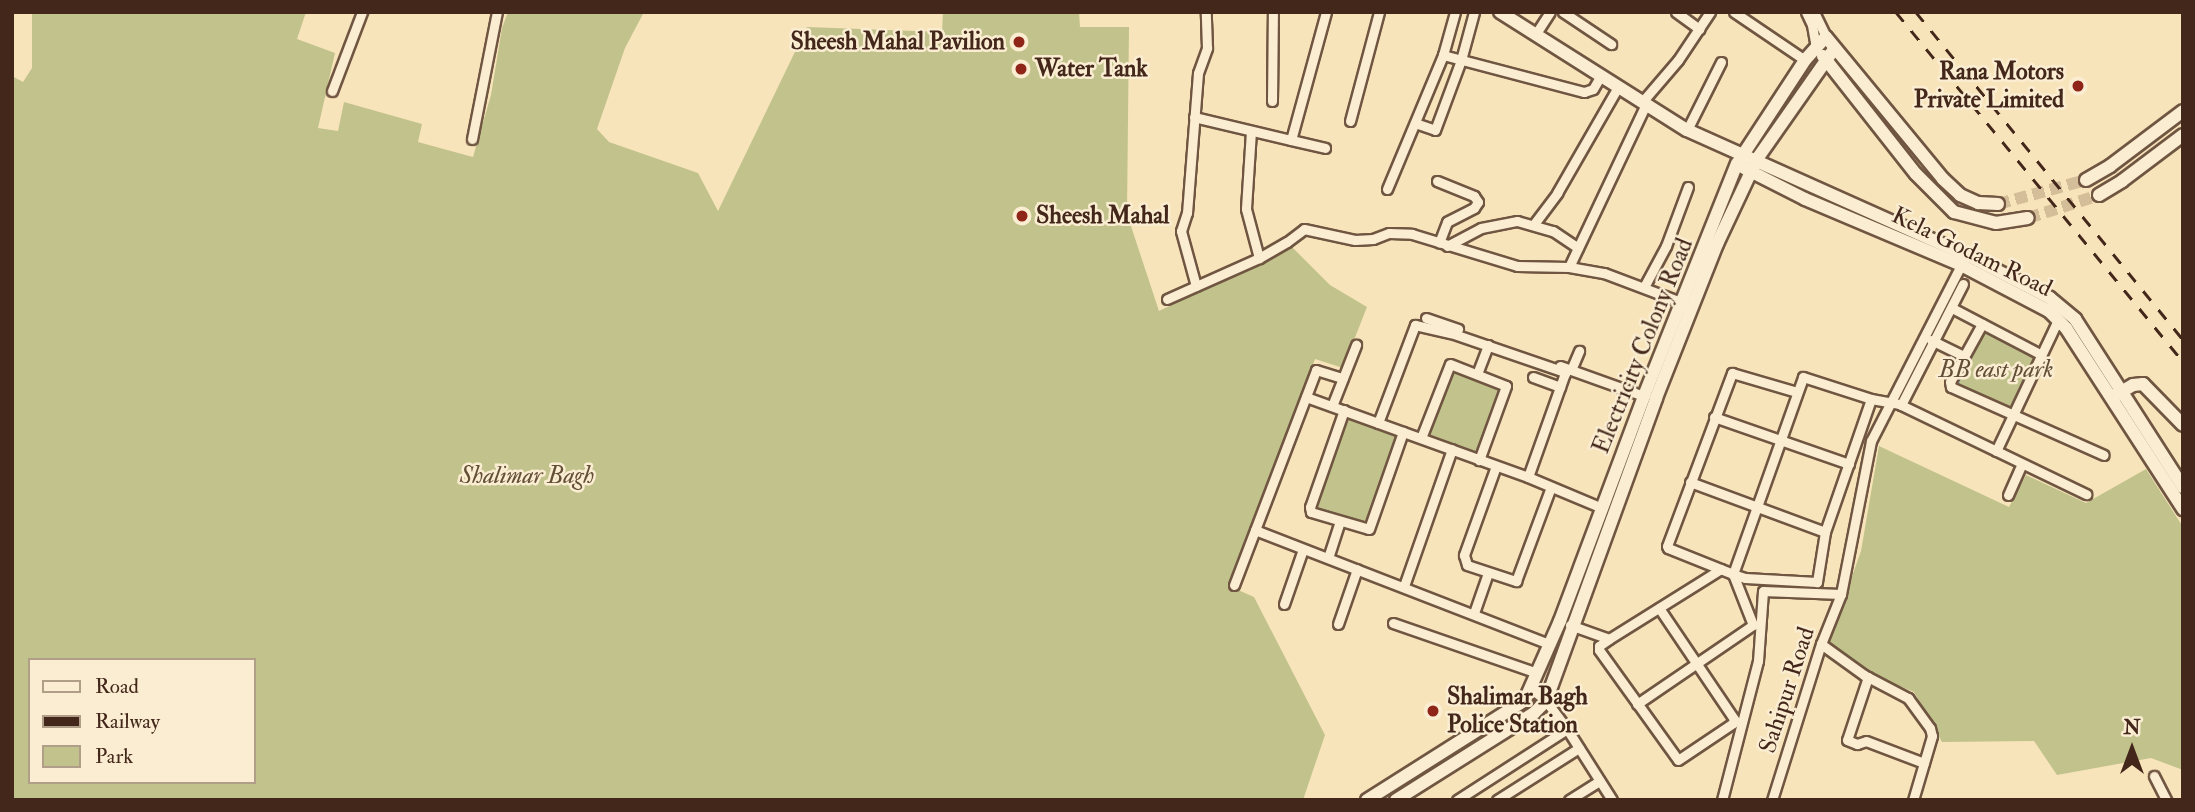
<!DOCTYPE html>
<style>
body{margin:0}
#map{position:relative;width:2195px;height:812px;overflow:hidden;background:#f8e4ba;font-family:"IM FELL Double Pica",serif}
div>[style]{position:absolute}
[style*='--x']{left:calc(var(--x)*1px);top:calc(var(--y)*1px);width:calc(var(--w)*1px);rotate:calc(var(--a)*1deg)}
.green>*{inset:0;background:#c2c38c;transform-origin:0 0}
.stream>*{height:2.5px;margin:-1.25px;padding:0 1.25px;transform-origin:1.25px;border-radius:1.25px;background:#9dbeb3}
.secondary-tunnel>*{height:12px;margin-top:-6px;transform-origin:0;background:repeating-linear-gradient(90deg,#d4be9a 0 12px,transparent 0 18px)}
.roads{filter:drop-shadow(2px 0 #705642) drop-shadow(-2px 0 #705642) drop-shadow(0 2px #705642) drop-shadow(0 -2px #705642)}
.street>*{height:9px;margin:-4.5px;padding:0 4.5px;transform-origin:4.5px;border-radius:4.5px;background:#faedd2}
.secondary>*{height:12px;margin:-6px;padding:0 6px;transform-origin:6px;border-radius:6px;background:#faedd2}
.rail>*{height:2.5px;margin-top:-1.25px;transform-origin:0;background:repeating-linear-gradient(90deg,#43271a 0 12px,transparent 0 24px)}
.dots>*{width:19px;height:19px;translate:-50% -50%;box-sizing:border-box;border:4px solid #faedd2;border-radius:50%}
span{translate:-50% -50%;white-space:nowrap;text-align:center;line-height:1.15;-webkit-text-stroke:5px #faedd2;paint-order:stroke}
.poi-label{font-size:24px;color:#43271a;font-weight:700}
.right{translate:-100% -50%;text-align:right}
.left{translate:0 -50%;text-align:left}
.street-label{font-size:24px;color:#43271a}
.park-label{font-size:24px;color:#634e36;font-style:italic}
.frame{position:absolute;inset:0;border:14px solid #43271a;pointer-events:none}
.legend{position:absolute;left:28px;top:658px;width:228px;height:126px;box-sizing:border-box;background:#faedd2;border:2px solid #b19e88;margin:0;padding:9px 12px;list-style:none;font-size:21px;color:#43271a}
.legend li{display:flex;align-items:center;gap:14px;height:35px}
.legend b{width:35px;border:2px solid #b19e88}
.north{position:absolute;left:2097px;top:714px;width:70px;height:70px;-webkit-text-stroke:5px #faedd2;paint-order:stroke;rotate:0deg;font-size:19px;font-weight:700;line-height:28px;text-align:center;color:#43271a}
.north::after{content:'';display:block;margin:auto;width:24px;height:32px;background:#43271a;clip-path:polygon(50% 0,100% 100%,50% 72%,0 100%)}
</style>
<div id="map">
<div class="green">
<div style="clip-path:polygon(evenodd,32px 12px,306px 12px,297px 39px,335px 53px,318px 128px,338px 131px,344px 102px,422px 124px,418px 142px,473px 157px,491px 95px,502px 28px,508px 12px,644px 12px,625px 48px,597px 129px,609px 142px,698px 173px,718px 211px,807px 27px,942px 32px,943px 12px,1079px 12px,1080px 27px,1129px 27px,1127px 214px,1159px 311px,1291px 246px,1330px 285px,1367px 307px,1343px 368px,1315px 359px,1229px 586px,1254px 597px,1325px 735px,1303px 800px,12px 800px,12px 76px,23px 82px,32px 68px,32px 12px,30px 660px,254px 660px,254px 782px,30px 782px,30px 660px)"></div>
<div style="left:1981px;top:329px;width:64px;height:61px;rotate:26deg"></div>
<div style="left:1450px;top:368px;width:55px;height:72px;rotate:20deg"></div>
<div style="left:1346px;top:415px;width:56px;height:99px;rotate:20deg"></div>
<div style="clip-path:polygon(1879px 446px,2009px 507px,2026px 475px,2086px 503px,2146px 469px,2183px 527px,2183px 770px,2151px 758px,2057px 775px,2034px 741px,1942px 742px,1914px 692px,1869px 674px,1828px 644px,1861px 551px)"></div>
</div>
<div class="stream">
<div style="--x:1981;--y:329;--w:64;--a:26.2"></div>
<div style="--x:2038;--y:357;--w:60;--a:116.6"></div>
<div style="--x:2011;--y:411;--w:59;--a:-156.9"></div>
<div style="--x:1957;--y:388;--w:15;--a:-79"></div>
<div style="--x:1960;--y:373;--w:49;--a:-64.5"></div>
</div>
<div class="secondary-tunnel">
<div style="--x:1998;--y:204;--w:91;--a:-15.3"></div>
<div style="--x:2028;--y:218;--w:75;--a:-17.9"></div>
</div>
<div class="roads">
<div class="street">
<div style="--x:1563;--y:12;--w:58;--a:33.7"></div>
<div style="--x:1676;--y:12;--w:29;--a:36"></div>
<div style="--x:1734;--y:12;--w:86;--a:34.1"></div>
<div style="--x:1806;--y:12;--w:14;--a:65"></div>
<div style="--x:1812;--y:25;--w:22;--a:80"></div>
<div style="--x:1814;--y:12;--w:28;--a:64"></div>
<div style="--x:1535;--y:35;--w:27;--a:-57"></div>
<div style="--x:1443;--y:55;--w:146;--a:14.7"></div>
<div style="--x:1584;--y:92;--w:9;--a:-18"></div>
<div style="--x:1593;--y:89;--w:16;--a:-60"></div>
<div style="--x:332;--y:91;--w:85;--a:-69.2"></div>
<div style="--x:1272;--y:101;--w:89;--a:-89.4"></div>
<div style="--x:1642;--y:102;--w:55;--a:-49.4"></div>
<div style="--x:1678;--y:60;--w:58;--a:-56.3"></div>
<div style="--x:1194;--y:117;--w:100;--a:13.3"></div>
<div style="--x:1291;--y:140;--w:133;--a:-74.7"></div>
<div style="--x:1350;--y:121;--w:113;--a:-75.1"></div>
<div style="--x:1415;--y:123;--w:21;--a:19"></div>
<div style="--x:1435;--y:130;--w:75;--a:-69.6"></div>
<div style="--x:1461;--y:60;--w:50;--a:-74.8"></div>
<div style="--x:1687;--y:130;--w:76;--a:-63.4"></div>
<div style="--x:1251;--y:131;--w:78;--a:93.7"></div>
<div style="--x:1246;--y:209;--w:51;--a:75.1"></div>
<div style="--x:472;--y:139;--w:129;--a:-78.9"></div>
<div style="--x:1291;--y:140;--w:35;--a:13"></div>
<div style="--x:1437;--y:181;--w:40;--a:22"></div>
<div style="--x:1474;--y:196;--w:7;--a:56"></div>
<div style="--x:1478;--y:202;--w:7;--a:124"></div>
<div style="--x:1474;--y:208;--w:30;--a:153"></div>
<div style="--x:1447;--y:222;--w:22;--a:111"></div>
<div style="--x:1387;--y:189;--w:145;--a:-67.3"></div>
<div style="--x:1443;--y:55;--w:45;--a:-74.4"></div>
<div style="--x:1534;--y:224;--w:39;--a:-53"></div>
<div style="--x:1557;--y:193;--w:122;--a:-60.1"></div>
<div style="--x:1447;--y:246;--w:38;--a:-28"></div>
<div style="--x:1481;--y:228;--w:37;--a:-11"></div>
<div style="--x:1517;--y:221;--w:37;--a:16"></div>
<div style="--x:1553;--y:231;--w:30;--a:34"></div>
<div style="--x:1569;--y:267;--w:180;--a:-64.7"></div>
<div style="--x:1196;--y:286;--w:57;--a:-105.3"></div>
<div style="--x:1181;--y:231;--w:19;--a:-72"></div>
<div style="--x:1187;--y:213;--w:140;--a:-85.5"></div>
<div style="--x:1198;--y:73;--w:27;--a:-70"></div>
<div style="--x:1207;--y:48;--w:36;--a:-92"></div>
<div style="--x:1644;--y:287;--w:47;--a:-61.8"></div>
<div style="--x:1666;--y:246;--w:63;--a:-69.6"></div>
<div style="--x:1167;--y:299;--w:101;--a:-24"></div>
<div style="--x:1259;--y:258;--w:32;--a:-30"></div>
<div style="--x:1287;--y:242;--w:21;--a:-37"></div>
<div style="--x:1304;--y:229;--w:52;--a:12.2"></div>
<div style="--x:1355;--y:240;--w:18;--a:-3"></div>
<div style="--x:1373;--y:239;--w:17;--a:-21"></div>
<div style="--x:1389;--y:233;--w:23;--a:2"></div>
<div style="--x:1412;--y:234;--w:110;--a:16.9"></div>
<div style="--x:1517;--y:266;--w:52;--a:1.1"></div>
<div style="--x:1569;--y:267;--w:36;--a:10"></div>
<div style="--x:1604;--y:273;--w:88;--a:20.7"></div>
<div style="--x:1952;--y:308;--w:99;--a:27.6"></div>
<div style="--x:1426;--y:318;--w:34;--a:19"></div>
<div style="--x:1982;--y:324;--w:66;--a:118.9"></div>
<div style="--x:1950;--y:382;--w:5;--a:79"></div>
<div style="--x:1951;--y:387;--w:167;--a:24"></div>
<div style="--x:1931;--y:340;--w:37;--a:26"></div>
<div style="--x:1560;--y:366;--w:89;--a:19.7"></div>
<div style="--x:1571;--y:370;--w:21;--a:-67"></div>
<div style="--x:1477;--y:374;--w:31;--a:-69"></div>
<div style="--x:1533;--y:377;--w:29;--a:20"></div>
<div style="--x:1306;--y:397;--w:236;--a:19.8"></div>
<div style="--x:1528;--y:477;--w:80;--a:22.7"></div>
<div style="--x:1871;--y:399;--w:28;--a:10"></div>
<div style="--x:1899;--y:404;--w:208;--a:25.7"></div>
<div style="--x:1901;--y:405;--w:136;--a:-62.9"></div>
<div style="--x:1332;--y:406;--w:66;--a:-68.5"></div>
<div style="--x:1344;--y:410;--w:103;--a:109.3"></div>
<div style="--x:1310;--y:507;--w:5;--a:79"></div>
<div style="--x:1311;--y:512;--w:60;--a:16.3"></div>
<div style="--x:1369;--y:529;--w:103;--a:-70.7"></div>
<div style="--x:1714;--y:417;--w:143;--a:19.2"></div>
<div style="--x:1378;--y:423;--w:105;--a:-69.3"></div>
<div style="--x:1415;--y:325;--w:37;--a:13"></div>
<div style="--x:1451;--y:333;--w:117;--a:18.9"></div>
<div style="--x:1562;--y:371;--w:4;--a:34"></div>
<div style="--x:1565;--y:373;--w:110;--a:109.6"></div>
<div style="--x:1421;--y:438;--w:79;--a:-68.6"></div>
<div style="--x:1450;--y:364;--w:60;--a:21.4"></div>
<div style="--x:1506;--y:386;--w:79;--a:110"></div>
<div style="--x:1996;--y:451;--w:145;--a:-64.7"></div>
<div style="--x:1496;--y:466;--w:95;--a:109.8"></div>
<div style="--x:1464;--y:555;--w:10;--a:73"></div>
<div style="--x:1467;--y:565;--w:52;--a:18.1"></div>
<div style="--x:1516;--y:581;--w:100;--a:-69.6"></div>
<div style="--x:1690;--y:482;--w:144;--a:20.3"></div>
<div style="--x:2008;--y:495;--w:34;--a:-66"></div>
<div style="--x:1255;--y:530;--w:315;--a:21.2"></div>
<div style="--x:1328;--y:558;--w:39;--a:-72"></div>
<div style="--x:1234;--y:585;--w:230;--a:-69.1"></div>
<div style="--x:1316;--y:370;--w:28;--a:17"></div>
<div style="--x:1404;--y:586;--w:145;--a:-70.7"></div>
<div style="--x:1284;--y:604;--w:58;--a:-70.9"></div>
<div style="--x:1474;--y:613;--w:42;--a:-70.7"></div>
<div style="--x:1393;--y:623;--w:152;--a:19.1"></div>
<div style="--x:1338;--y:624;--w:58;--a:-70.9"></div>
<div style="--x:1570;--y:625;--w:41;--a:19.7"></div>
<div style="--x:1609;--y:639;--w:132;--a:-32"></div>
<div style="--x:1609;--y:639;--w:12;--a:145"></div>
<div style="--x:1599;--y:646;--w:4;--a:90"></div>
<div style="--x:1599;--y:650;--w:135;--a:54.3"></div>
<div style="--x:1678;--y:760;--w:66;--a:-33.9"></div>
<div style="--x:1733;--y:723;--w:4;--a:-76"></div>
<div style="--x:1734;--y:719;--w:134;--a:-124"></div>
<div style="--x:1821;--y:644;--w:53;--a:35.8"></div>
<div style="--x:1864;--y:675;--w:50;--a:27.6"></div>
<div style="--x:1908;--y:698;--w:37;--a:54"></div>
<div style="--x:1930;--y:728;--w:8;--a:76"></div>
<div style="--x:1932;--y:736;--w:67;--a:106.5"></div>
<div style="--x:1868;--y:677;--w:66;--a:108.4"></div>
<div style="--x:1847;--y:740;--w:11;--a:22"></div>
<div style="--x:1857;--y:744;--w:9;--a:-18"></div>
<div style="--x:1866;--y:741;--w:62;--a:20.8"></div>
<div style="--x:1531;--y:688;--w:20;--a:41"></div>
<div style="--x:1546;--y:701;--w:35;--a:53"></div>
<div style="--x:1567;--y:729;--w:84;--a:57.6"></div>
<div style="--x:1637;--y:704;--w:140;--a:-34.3"></div>
<div style="--x:1753;--y:625;--w:55;--a:-111.4"></div>
<div style="--x:1733;--y:574;--w:209;--a:-70.4"></div>
<div style="--x:1803;--y:377;--w:71;--a:17.9"></div>
<div style="--x:1871;--y:399;--w:141;--a:109.1"></div>
<div style="--x:1825;--y:532;--w:51;--a:99.1"></div>
<div style="--x:1817;--y:582;--w:72;--a:-176.8"></div>
<div style="--x:1745;--y:578;--w:13;--a:-162"></div>
<div style="--x:1733;--y:574;--w:70;--a:-158.2"></div>
<div style="--x:1668;--y:548;--w:2;--a:-117"></div>
<div style="--x:1667;--y:546;--w:185;--a:-69.4"></div>
<div style="--x:1732;--y:373;--w:68;--a:16.3"></div>
<div style="--x:2154;--y:776;--w:27;--a:63"></div>
<div style="--x:1457;--y:800;--w:131;--a:-32.8"></div>
<div style="--x:1497;--y:800;--w:97;--a:-32.4"></div>
<div style="--x:1569;--y:800;--w:36;--a:-32"></div>
<div style="--x:1722;--y:800;--w:144;--a:-75.5"></div>
<div style="--x:1758;--y:661;--w:70;--a:-85.9"></div>
<div style="--x:1763;--y:591;--w:78;--a:2.2"></div>
<div style="--x:1772;--y:800;--w:164;--a:-72.6"></div>
<div style="--x:1821;--y:644;--w:54;--a:-68.2"></div>
<div style="--x:1841;--y:594;--w:156;--a:-78.9"></div>
<div style="--x:1871;--y:441;--w:198;--a:-62.9"></div>
</div>
<div class="secondary">
<div style="--x:1500;--y:12;--w:221;--a:32.3"></div>
<div style="--x:1687;--y:130;--w:309;--a:24.1"></div>
<div style="--x:1969;--y:256;--w:91;--a:27.4"></div>
<div style="--x:2050;--y:298;--w:33;--a:40"></div>
<div style="--x:2075;--y:319;--w:200;--a:57.3"></div>
<div style="--x:1823;--y:56;--w:150;--a:51.8"></div>
<div style="--x:1916;--y:174;--w:54;--a:45"></div>
<div style="--x:1954;--y:212;--w:43;--a:14.7"></div>
<div style="--x:1996;--y:223;--w:32;--a:-9"></div>
<div style="--x:1744;--y:168;--w:68;--a:26.9"></div>
<div style="--x:1805;--y:199;--w:169;--a:22.9"></div>
<div style="--x:1961;--y:265;--w:99;--a:27.6"></div>
<div style="--x:2049;--y:311;--w:24;--a:45"></div>
<div style="--x:2066;--y:328;--w:216;--a:57.1"></div>
<div style="--x:2086;--y:180;--w:28;--a:-30"></div>
<div style="--x:2110;--y:166;--w:91;--a:-37"></div>
<div style="--x:2099;--y:195;--w:27;--a:-31"></div>
<div style="--x:2122;--y:181;--w:76;--a:-37"></div>
<div style="--x:2114;--y:396;--w:22;--a:-30"></div>
<div style="--x:2133;--y:385;--w:10;--a:-6"></div>
<div style="--x:2143;--y:384;--w:57;--a:45.7"></div>
<div style="--x:1367;--y:800;--w:187;--a:-32.3"></div>
<div style="--x:1525;--y:700;--w:86;--a:-66.1"></div>
<div style="--x:1560;--y:621;--w:240;--a:-69.5"></div>
<div style="--x:1644;--y:396;--w:250;--a:-68.2"></div>
<div style="--x:1737;--y:164;--w:124;--a:-56.8"></div>
<div style="--x:1805;--y:60;--w:31;--a:-48"></div>
<div style="--x:1826;--y:37;--w:184;--a:50.5"></div>
<div style="--x:1943;--y:179;--w:23;--a:43"></div>
<div style="--x:1960;--y:195;--w:20;--a:24"></div>
<div style="--x:1978;--y:203;--w:20;--a:3"></div>
<div style="--x:1396;--y:800;--w:163;--a:-32.2"></div>
<div style="--x:1534;--y:713;--w:17;--a:-45"></div>
<div style="--x:1546;--y:701;--w:322;--a:-70"></div>
<div style="--x:1656;--y:398;--w:166;--a:-68.4"></div>
<div style="--x:1717;--y:244;--w:94;--a:-64.8"></div>
<div style="--x:1757;--y:159;--w:134;--a:-55"></div>
</div>
</div>
<div class="rail">
<div style="--x:1896;--y:12;--w:453;--a:50.6"></div>
<div style="--x:1916;--y:12;--w:422;--a:50.8"></div>
</div>
<div class="dots">
<div style="left:1019px;top:42px;background:#8f2418"></div>
<div style="left:1021px;top:69px;background:#8f2418"></div>
<div style="left:2078px;top:86px;background:#8f2418"></div>
<div style="left:1022px;top:216px;background:#8f2418"></div>
<div style="left:1433px;top:711px;background:#8f2418"></div>
</div>
<div class="poi-label">
<span class="right" style="left:1005px;top:42px">Sheesh Mahal Pavilion</span>
<span class="left" style="left:1035px;top:69px">Water Tank</span>
<span class="right" style="left:2064px;top:86px">Rana Motors<br>Private Limited</span>
<span class="left" style="left:1036px;top:216px">Sheesh Mahal</span>
<span class="left" style="left:1447px;top:711px">Shalimar Bagh<br>Police Station</span>
</div>
<div class="street-label">
<span style="left:1972px;top:252px;rotate:26deg">Kela Godam Road</span>
<span style="left:1643px;top:346px;rotate:-68deg">Electricity Colony Road</span>
<span style="left:1787px;top:690px;rotate:-72deg">Sahipur Road</span>
</div>
<div class="park-label">
<span style="left:1996px;top:370px">BB east park</span>
<span style="left:527px;top:476px">Shalimar Bagh</span>
</div>
<div class="frame"></div>
<ul class="legend">
<li><b style="height:9px;background:#faedd2"></b>Road</li>
<li><b style="height:9px;background:#43271a"></b>Railway</li>
<li><b style="height:19px;background:#c2c38c"></b>Park</li>
</ul>
<div class="north">N</div>
</div>
